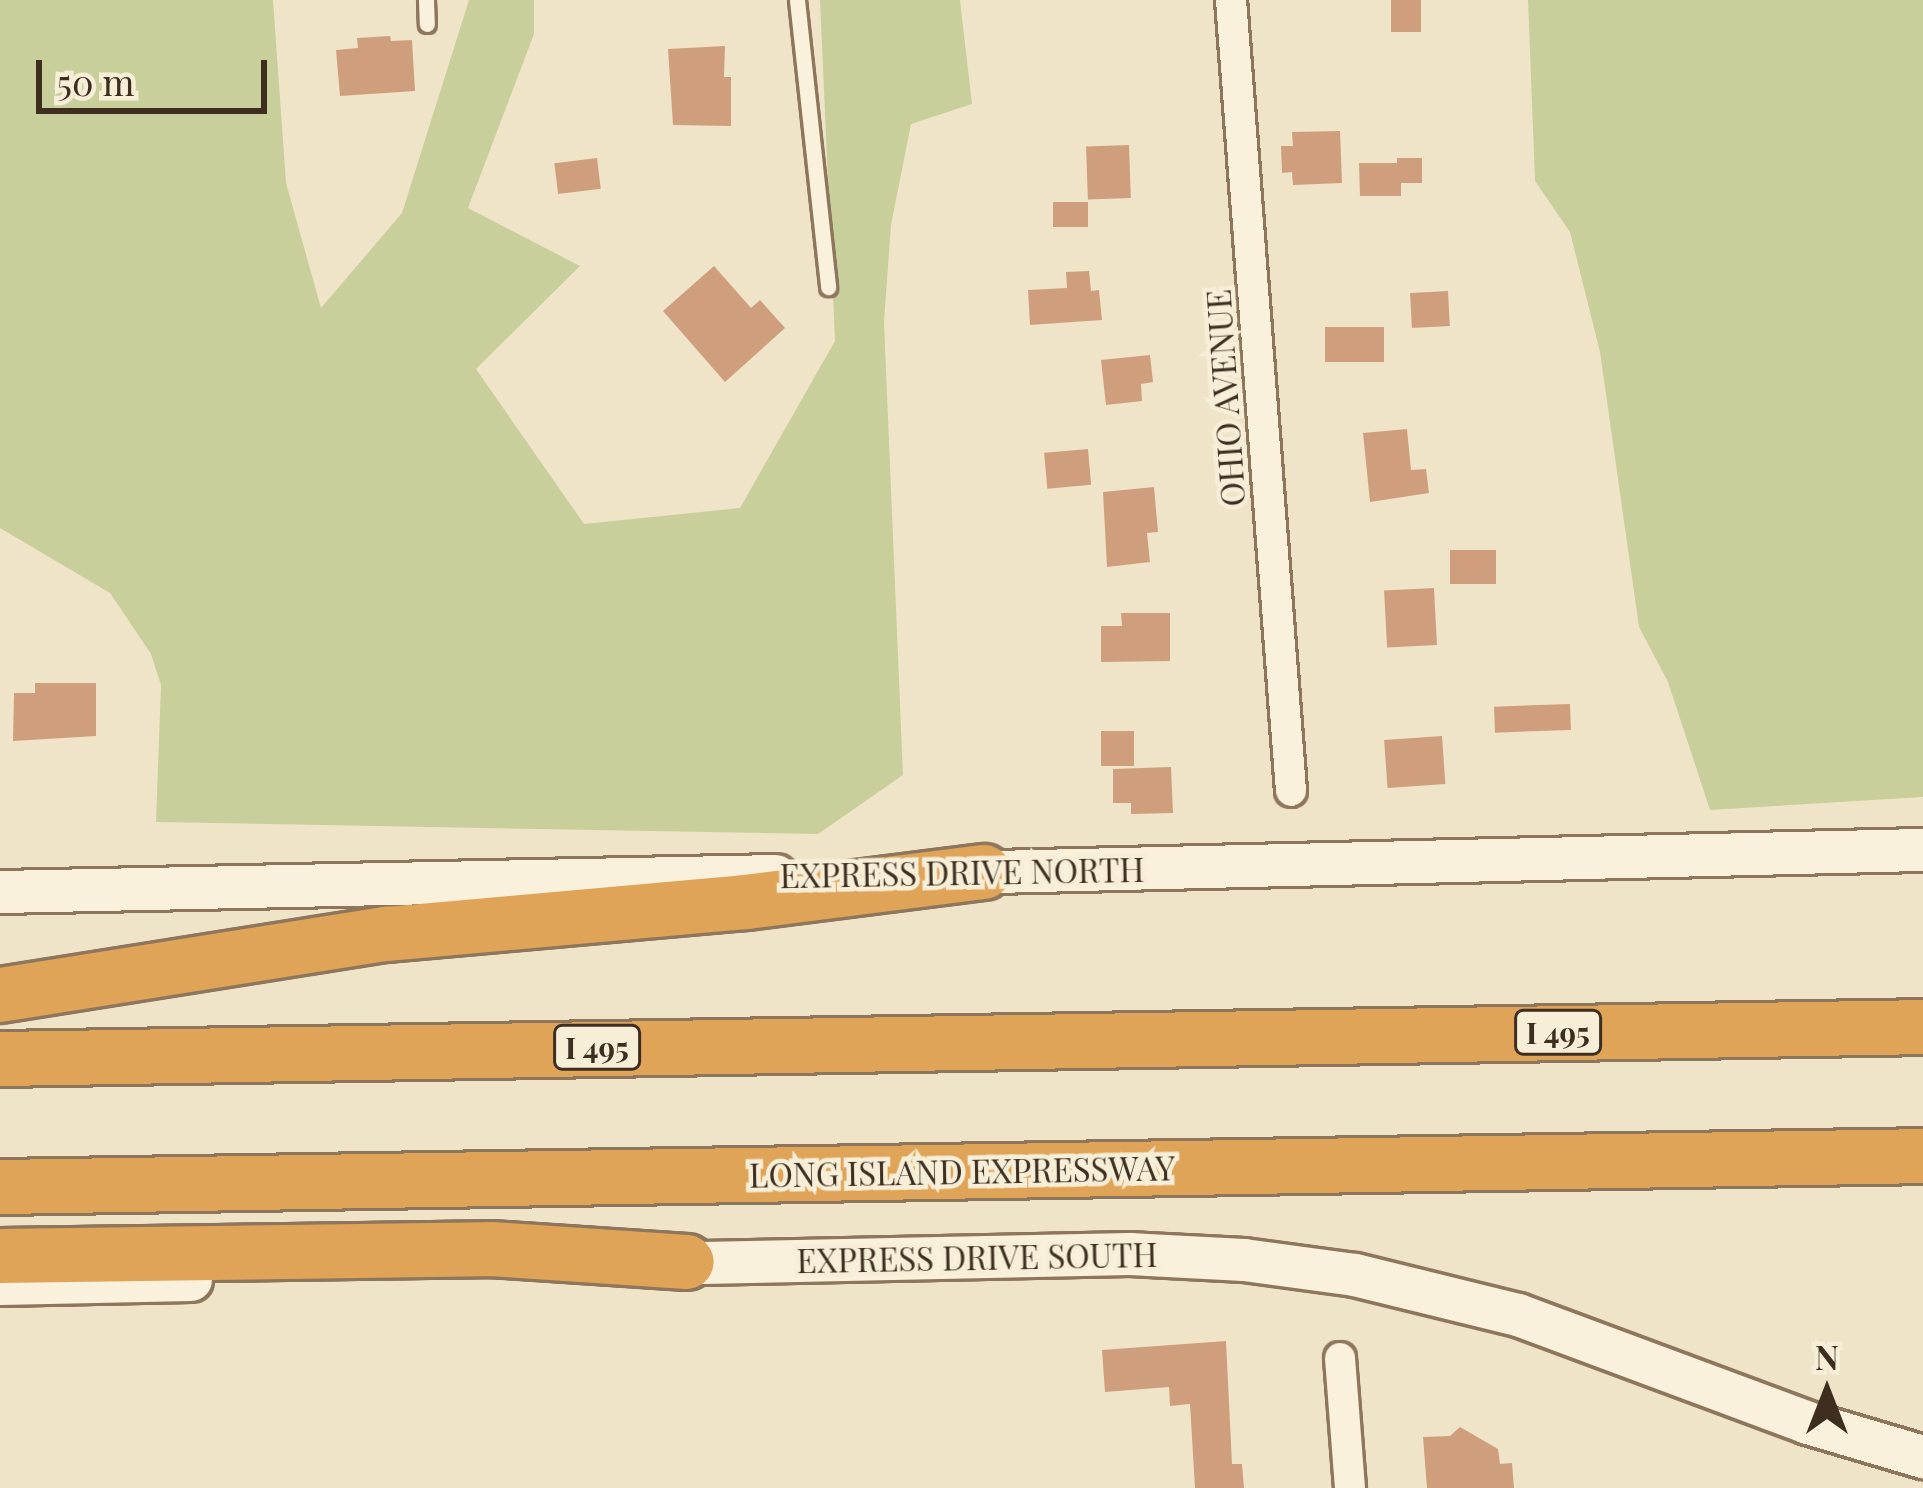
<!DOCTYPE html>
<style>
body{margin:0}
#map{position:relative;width:1923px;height:1488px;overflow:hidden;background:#f0e4c8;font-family:"Playfair Display",serif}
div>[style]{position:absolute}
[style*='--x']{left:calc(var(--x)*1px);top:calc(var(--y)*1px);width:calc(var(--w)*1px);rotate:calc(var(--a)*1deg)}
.green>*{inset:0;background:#c9cf9b}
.building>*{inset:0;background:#cf9f7d;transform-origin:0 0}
.roads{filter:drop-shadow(3px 0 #8d765c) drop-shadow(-3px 0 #8d765c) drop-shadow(0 3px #8d765c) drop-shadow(0 -3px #8d765c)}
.lane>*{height:15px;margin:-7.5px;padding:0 7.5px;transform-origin:7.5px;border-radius:7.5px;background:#faf1dc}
.street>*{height:30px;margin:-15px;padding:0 15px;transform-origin:15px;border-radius:15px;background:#faf1dc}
.secondary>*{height:42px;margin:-21px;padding:0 21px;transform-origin:21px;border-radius:21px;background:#faf1dc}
.highway>*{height:54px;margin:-27px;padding:0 27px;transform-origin:27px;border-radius:27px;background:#e0a458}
span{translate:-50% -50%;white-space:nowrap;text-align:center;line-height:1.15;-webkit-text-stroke:9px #f7eed8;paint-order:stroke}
.shield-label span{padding:3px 9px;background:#f7eed8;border:3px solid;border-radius:9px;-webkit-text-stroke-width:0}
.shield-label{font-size:30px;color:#3d2e20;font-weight:700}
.street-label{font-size:33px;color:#3d2e20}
.north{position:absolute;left:1767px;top:1332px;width:120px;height:120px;-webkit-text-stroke:9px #f7eed8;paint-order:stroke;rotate:0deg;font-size:33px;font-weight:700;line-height:48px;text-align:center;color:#3d2e20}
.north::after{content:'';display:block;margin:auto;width:42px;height:54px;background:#3d2e20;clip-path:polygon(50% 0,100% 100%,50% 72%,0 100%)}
.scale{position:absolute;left:36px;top:60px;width:231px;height:54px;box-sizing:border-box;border:6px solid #3d2e20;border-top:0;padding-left:15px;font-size:36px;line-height:42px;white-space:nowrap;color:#3d2e20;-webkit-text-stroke:9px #f7eed8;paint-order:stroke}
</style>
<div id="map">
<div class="green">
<div style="clip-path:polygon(0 0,273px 0,286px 183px,321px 308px,402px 213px,469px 0,534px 0,534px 34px,468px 208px,580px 266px,476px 369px,584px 524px,740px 508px,835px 341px,820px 0,960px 0,972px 104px,911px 124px,891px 225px,884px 322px,903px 775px,818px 834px,156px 822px,161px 685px,151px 654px,110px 593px,0 528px)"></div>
<div style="clip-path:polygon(1528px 0,1923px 0,1923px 797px,1710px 810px,1668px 682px,1639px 627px,1600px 352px,1570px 232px,1535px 181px)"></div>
</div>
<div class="building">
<div style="left:1391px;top:0;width:30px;height:32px"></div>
<div style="clip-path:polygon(390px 36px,391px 41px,412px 40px,415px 91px,340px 96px,336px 50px,358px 48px,357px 38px)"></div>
<div style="clip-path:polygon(725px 46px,724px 77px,731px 77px,731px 126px,673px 125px,668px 49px)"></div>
<div style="clip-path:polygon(1340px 131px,1342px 183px,1293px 185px,1292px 172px,1282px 173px,1281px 146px,1293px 146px,1292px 132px)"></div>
<div style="left:1129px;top:145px;width:53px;height:43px;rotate:88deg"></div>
<div style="left:597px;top:158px;width:31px;height:43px;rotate:83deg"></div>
<div style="clip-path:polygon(1397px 158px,1422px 158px,1422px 183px,1401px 183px,1401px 196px,1360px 196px,1359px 163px,1397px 163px)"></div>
<div style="left:1053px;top:202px;width:35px;height:25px"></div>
<div style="clip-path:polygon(714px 266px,751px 308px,760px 300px,785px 328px,725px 382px,663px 311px)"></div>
<div style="clip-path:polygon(1089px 271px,1091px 291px,1099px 290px,1102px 320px,1030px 325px,1028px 290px,1067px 288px,1066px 272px)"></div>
<div style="left:1448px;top:291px;width:35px;height:38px;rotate:87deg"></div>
<div style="left:1384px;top:327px;width:35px;height:59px;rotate:90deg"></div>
<div style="clip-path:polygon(1150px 355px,1153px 382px,1141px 384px,1142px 401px,1106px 405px,1101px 360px)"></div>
<div style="clip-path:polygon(1407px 429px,1411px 470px,1426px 469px,1429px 493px,1370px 502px,1363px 433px)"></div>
<div style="left:1088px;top:449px;width:36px;height:44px;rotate:85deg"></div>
<div style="clip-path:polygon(1154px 487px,1158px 532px,1147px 533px,1150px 562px,1107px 567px,1103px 492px)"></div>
<div style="left:1450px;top:550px;width:46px;height:34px"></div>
<div style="left:1434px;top:588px;width:57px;height:50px;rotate:87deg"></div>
<div style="clip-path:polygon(1121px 613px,1170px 613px,1170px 661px,1101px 662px,1101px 626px,1122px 626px)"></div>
<div style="clip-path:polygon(35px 683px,96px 683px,96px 736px,13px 741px,14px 693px,35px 693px)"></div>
<div style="left:1570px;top:704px;width:26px;height:76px;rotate:88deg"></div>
<div style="left:1101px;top:731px;width:33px;height:35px"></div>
<div style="left:1442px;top:736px;width:48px;height:58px;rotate:86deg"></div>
<div style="clip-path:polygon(1171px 767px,1173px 813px,1131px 814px,1131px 803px,1113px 803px,1113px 769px)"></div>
<div style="clip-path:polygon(1226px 1341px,1232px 1464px,1242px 1464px,1244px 1488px,1195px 1488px,1190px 1404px,1170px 1406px,1169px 1387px,1105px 1392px,1102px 1350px)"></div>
<div style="clip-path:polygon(1460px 1427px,1498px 1449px,1500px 1464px,1512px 1463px,1514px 1488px,1427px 1488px,1423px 1437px,1450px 1436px)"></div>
</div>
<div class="roads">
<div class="lane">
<div style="--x:426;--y:0;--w:24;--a:88"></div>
<div style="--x:797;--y:0;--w:289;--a:83.8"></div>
</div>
<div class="street">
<div style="--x:1231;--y:0;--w:793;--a:85.66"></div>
<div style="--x:1340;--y:1358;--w:130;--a:85.6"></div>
</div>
<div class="secondary">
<div style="--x:952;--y:873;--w:971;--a:-1.36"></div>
<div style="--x:0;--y:892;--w:776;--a:-1.18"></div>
<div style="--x:655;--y:1264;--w:475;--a:-1.2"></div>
<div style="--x:1130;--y:1254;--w:114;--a:3"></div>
<div style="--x:1244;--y:1260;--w:112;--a:7.7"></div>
<div style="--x:1355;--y:1275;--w:168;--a:13.8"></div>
<div style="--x:1518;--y:1315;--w:309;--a:20.4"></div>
<div style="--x:1808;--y:1423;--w:120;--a:16.5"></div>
<div style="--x:0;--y:1284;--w:191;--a:-1.2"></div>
</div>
<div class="highway">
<div style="--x:0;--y:995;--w:392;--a:-9"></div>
<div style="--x:387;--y:934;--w:360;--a:-5.1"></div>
<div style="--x:746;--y:902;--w:240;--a:-7.2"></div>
<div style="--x:0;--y:1059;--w:1923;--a:-0.95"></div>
<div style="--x:0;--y:1187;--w:1923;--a:-0.92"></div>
<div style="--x:0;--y:1256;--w:491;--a:-0.8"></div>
<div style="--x:491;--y:1249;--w:196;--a:3.8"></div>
</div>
</div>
<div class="shield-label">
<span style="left:1558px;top:1032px">I 495</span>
<span style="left:597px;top:1047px">I 495</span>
</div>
<div class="street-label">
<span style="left:1225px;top:398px;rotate:-94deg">OHIO AVENUE</span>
<span style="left:962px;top:872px;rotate:-1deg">EXPRESS DRIVE NORTH</span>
<span style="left:962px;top:1171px;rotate:-1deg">LONG ISLAND EXPRESSWAY</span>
<span style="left:977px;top:1257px;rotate:-1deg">EXPRESS DRIVE SOUTH</span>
</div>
<div class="north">N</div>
<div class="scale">50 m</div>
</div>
